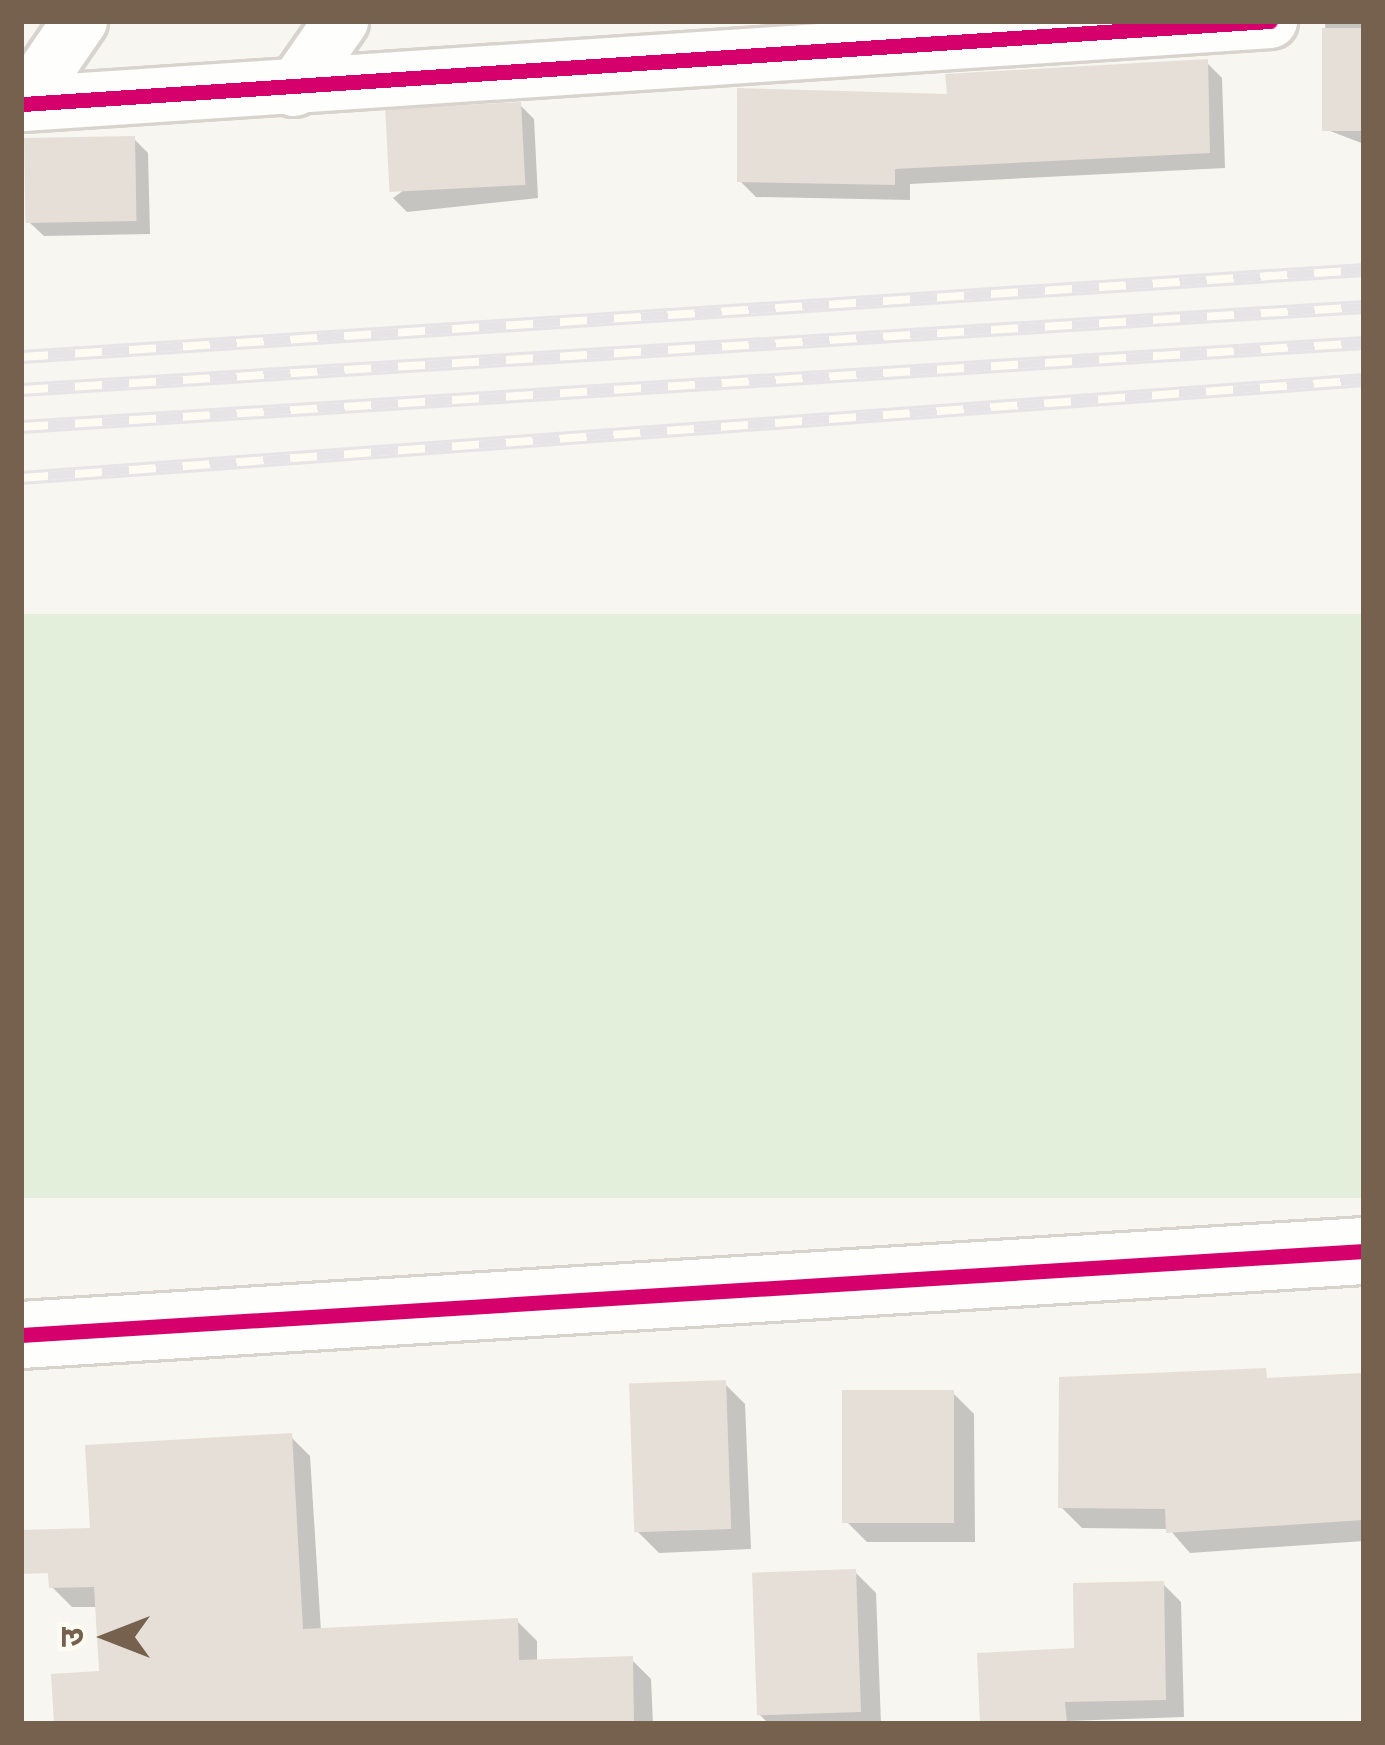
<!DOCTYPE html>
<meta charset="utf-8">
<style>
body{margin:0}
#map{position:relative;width:1385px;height:1745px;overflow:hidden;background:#f8f6f0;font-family:Helvetica,"Noto Sans Devanagari",sans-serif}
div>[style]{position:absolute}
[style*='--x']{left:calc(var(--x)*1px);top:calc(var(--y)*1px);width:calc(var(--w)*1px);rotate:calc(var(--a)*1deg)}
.green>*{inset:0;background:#e4efdb;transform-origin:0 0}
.shadow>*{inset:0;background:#0003}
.building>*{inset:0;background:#e5dfd7;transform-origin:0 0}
.roads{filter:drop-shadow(3px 0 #d8d3cd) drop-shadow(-3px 0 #d8d3cd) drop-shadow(0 3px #d8d3cd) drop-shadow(0 -3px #d8d3cd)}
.minor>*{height:54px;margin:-27px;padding:0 27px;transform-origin:27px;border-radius:27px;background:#fefefd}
.tertiary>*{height:66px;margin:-33px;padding:0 33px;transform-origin:33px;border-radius:33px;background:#fefefd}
.rail>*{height:14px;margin-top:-7px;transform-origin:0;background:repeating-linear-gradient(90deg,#fefbf3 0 27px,#e6e4e6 0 54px);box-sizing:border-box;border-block:3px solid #e6e4e6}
.cycleway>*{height:15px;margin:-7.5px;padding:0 7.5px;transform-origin:7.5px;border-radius:7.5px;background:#d6006c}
span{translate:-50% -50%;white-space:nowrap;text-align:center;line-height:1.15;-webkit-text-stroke:12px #fefbf3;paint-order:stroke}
.frame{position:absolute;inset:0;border:24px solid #76614f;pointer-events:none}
.north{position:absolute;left:48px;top:1577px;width:120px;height:120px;-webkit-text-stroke:9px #fefbf3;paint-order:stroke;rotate:270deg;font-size:33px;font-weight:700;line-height:48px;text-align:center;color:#76614f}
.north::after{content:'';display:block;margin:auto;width:42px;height:54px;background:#76614f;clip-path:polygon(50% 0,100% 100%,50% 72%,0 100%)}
</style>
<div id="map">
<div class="green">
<div style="left:1364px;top:614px;width:584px;height:1345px;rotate:90deg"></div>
</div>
<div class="shadow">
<div style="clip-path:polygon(781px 21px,996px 21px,794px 34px)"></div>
<div style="clip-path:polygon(1325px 21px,1364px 21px,1364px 144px,1330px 131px)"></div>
<div style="clip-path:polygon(1206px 62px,1222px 78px,1225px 168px,910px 184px,910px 200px,756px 197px,740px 181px,950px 97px)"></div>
<div style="clip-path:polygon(520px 105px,534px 119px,538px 198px,407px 212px,393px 198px)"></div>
<div style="clip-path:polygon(134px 139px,148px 153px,150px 234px,44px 236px,29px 222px)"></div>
<div style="clip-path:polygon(1364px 1378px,1364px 1541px,1190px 1553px,1169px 1529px,1082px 1528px,1061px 1507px,1062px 1380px)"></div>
<div style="clip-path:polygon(724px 1383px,745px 1404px,751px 1549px,659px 1553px,638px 1532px)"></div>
<div style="clip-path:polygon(953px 1393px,974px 1414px,975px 1542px,867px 1542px,846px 1521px)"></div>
<div style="clip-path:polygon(290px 1436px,310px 1456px,321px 1631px,517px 1621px,537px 1641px,537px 1662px,631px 1659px,651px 1679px,653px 1724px,57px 1724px,103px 1673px,98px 1607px,72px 1607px,52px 1587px,94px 1531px)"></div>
<div style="clip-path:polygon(855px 1572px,876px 1593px,881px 1724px,769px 1724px,760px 1715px)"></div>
<div style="clip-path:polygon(1163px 1584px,1181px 1602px,1184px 1717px,983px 1724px,981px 1656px,1077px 1651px)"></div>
</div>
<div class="building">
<div style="left:1364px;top:28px;width:103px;height:42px;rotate:90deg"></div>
<div style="clip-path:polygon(1208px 59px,1210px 153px,895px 169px,895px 185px,737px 182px,737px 88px,947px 94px,945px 74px)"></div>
<div style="left:521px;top:102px;width:83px;height:136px;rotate:87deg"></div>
<div style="left:135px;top:136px;width:85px;height:111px;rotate:89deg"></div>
<div style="clip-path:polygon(1266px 1368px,1267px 1378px,1364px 1373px,1364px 1520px,1166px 1533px,1165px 1509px,1058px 1508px,1059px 1377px)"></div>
<div style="left:726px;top:1380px;width:149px;height:97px;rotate:88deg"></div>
<div style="left:842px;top:1390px;width:112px;height:133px"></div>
<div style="clip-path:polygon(292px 1433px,303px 1629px,518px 1618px,519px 1660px,633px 1656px,634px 1724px,54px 1724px,51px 1674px,99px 1671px,94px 1587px,49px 1588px,48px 1573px,21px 1574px,21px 1530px,90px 1528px,85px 1445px)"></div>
<div style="left:856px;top:1569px;width:143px;height:104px;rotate:88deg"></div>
<div style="clip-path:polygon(1164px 1581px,1166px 1700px,1065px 1702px,1067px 1723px,980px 1724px,977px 1653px,1074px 1648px,1073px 1583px)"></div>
</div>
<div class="roads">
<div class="minor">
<div style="--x:294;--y:89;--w:83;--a:-55.3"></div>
<div style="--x:23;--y:104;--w:1250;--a:-3.81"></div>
<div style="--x:23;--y:104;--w:101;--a:-55.5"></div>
</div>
<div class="tertiary">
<div style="--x:21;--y:1335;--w:1346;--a:-3.58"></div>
</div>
</div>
<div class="rail">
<div style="--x:21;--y:357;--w:1346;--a:-3.71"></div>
<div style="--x:21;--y:390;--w:1346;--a:-3.54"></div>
<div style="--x:21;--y:427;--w:1346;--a:-3.58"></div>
<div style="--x:21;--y:478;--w:1347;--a:-4.17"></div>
</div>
<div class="cycleway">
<div style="--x:23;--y:104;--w:1250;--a:-3.81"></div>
<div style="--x:21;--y:1335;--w:1346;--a:-3.58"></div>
</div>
<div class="frame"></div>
<div class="north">उ</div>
</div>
